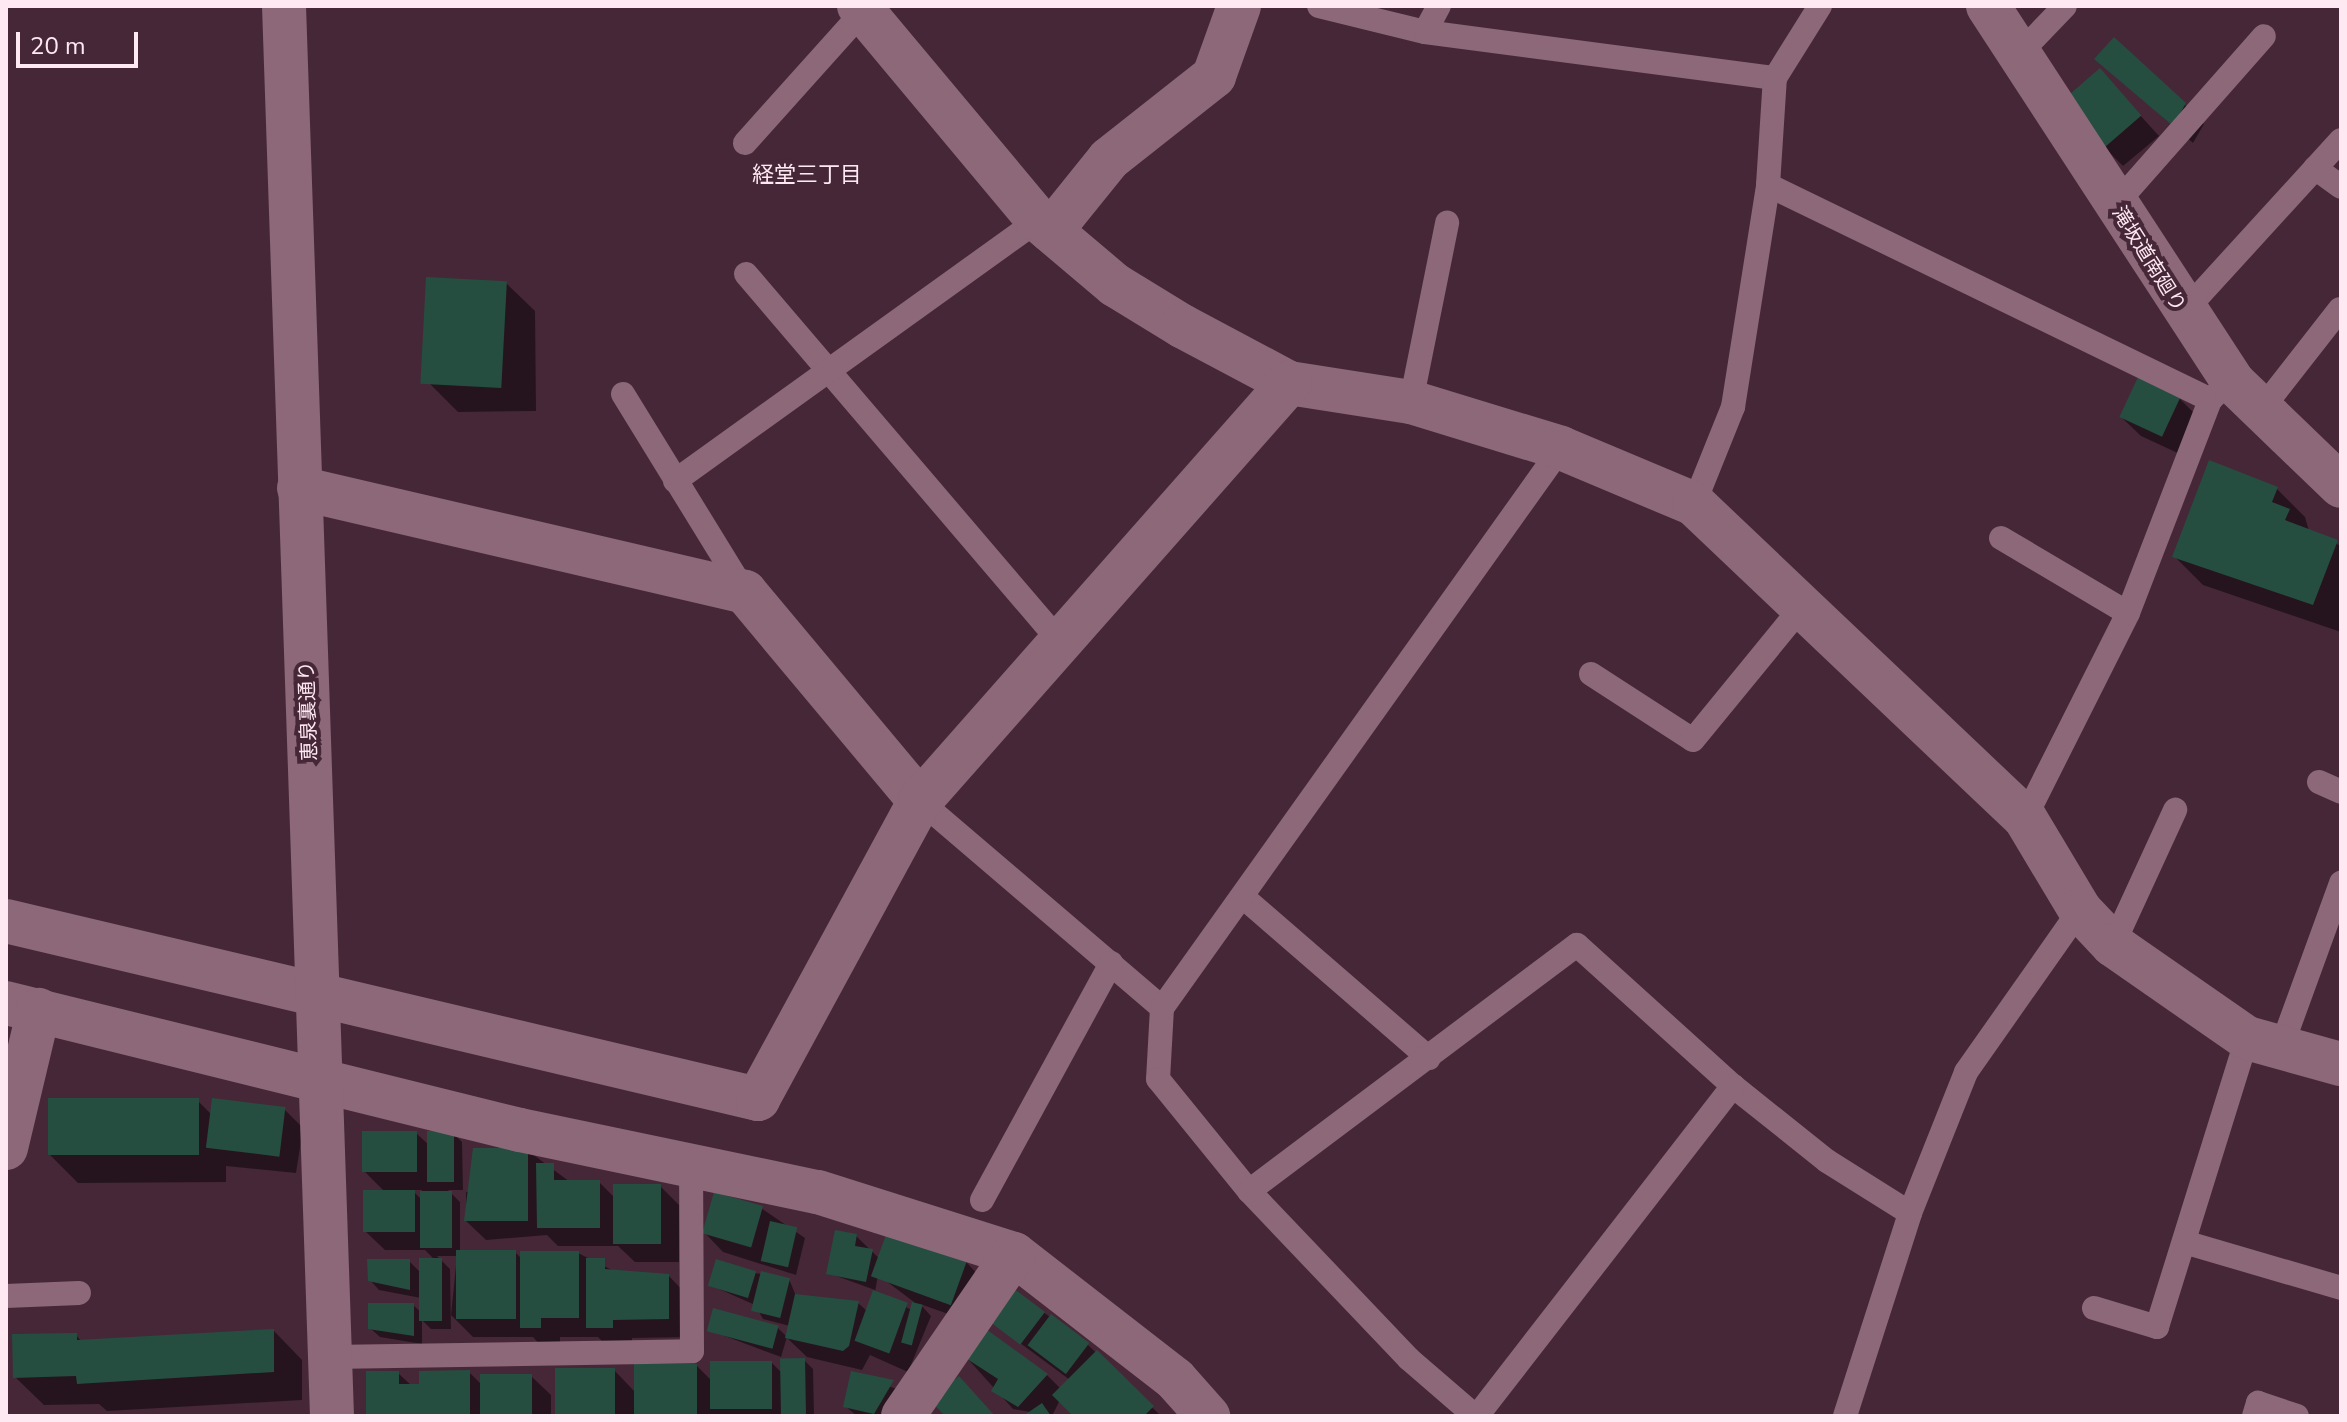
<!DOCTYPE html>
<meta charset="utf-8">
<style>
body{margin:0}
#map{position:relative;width:2347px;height:1422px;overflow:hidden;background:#462737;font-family:"Nunito Sans","Noto Sans JP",sans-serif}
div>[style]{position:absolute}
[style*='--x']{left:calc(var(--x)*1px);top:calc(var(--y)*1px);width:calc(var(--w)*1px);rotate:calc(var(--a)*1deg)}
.shadow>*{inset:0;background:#0007}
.building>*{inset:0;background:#254e40;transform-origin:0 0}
.service>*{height:24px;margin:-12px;padding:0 12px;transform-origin:12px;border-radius:12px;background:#8c6879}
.minor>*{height:44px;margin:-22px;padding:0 22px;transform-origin:22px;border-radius:22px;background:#8c6879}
.tertiary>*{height:44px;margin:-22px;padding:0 22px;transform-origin:22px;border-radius:22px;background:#8c6879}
span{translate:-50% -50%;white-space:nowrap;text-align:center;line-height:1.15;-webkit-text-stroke:8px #462737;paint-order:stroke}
.street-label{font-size:20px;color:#fee8f2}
.neighbourhood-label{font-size:22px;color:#fee8f2}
.frame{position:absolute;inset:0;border:8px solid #fee8f2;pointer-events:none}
.scale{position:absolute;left:16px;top:32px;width:122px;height:36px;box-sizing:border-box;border:4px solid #fee8f2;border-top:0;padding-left:10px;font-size:24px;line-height:28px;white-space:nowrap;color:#fee8f2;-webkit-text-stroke:6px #462737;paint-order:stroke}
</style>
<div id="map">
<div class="shadow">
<div style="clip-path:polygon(2096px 59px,2185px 105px,2204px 124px,2193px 143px)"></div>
<div style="clip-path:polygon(2100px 71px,2159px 136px,2123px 166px,2104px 147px)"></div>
<div style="clip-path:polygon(506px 283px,535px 311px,536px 411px,458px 412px,429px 383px)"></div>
<div style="clip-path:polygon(2180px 399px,2199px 418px,2182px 455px,2141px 436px,2121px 417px)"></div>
<div style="clip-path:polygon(2277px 489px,2305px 517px,2309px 531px,2341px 546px,2341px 632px,2203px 585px,2174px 556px)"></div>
<div style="clip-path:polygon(198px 1101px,213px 1116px,284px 1109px,303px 1128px,296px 1173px,226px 1166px,226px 1182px,78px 1183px,49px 1154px)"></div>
<div style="clip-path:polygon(evenodd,416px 1133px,430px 1146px,453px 1133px,462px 1142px,463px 1190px,448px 1190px,460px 1202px,460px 1252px,515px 1252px,522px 1259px,578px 1253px,616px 1272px,668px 1275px,687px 1295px,687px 1337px,632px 1338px,632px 1347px,608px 1347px,598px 1337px,560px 1337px,560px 1346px,541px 1346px,533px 1337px,473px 1337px,451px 1315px,457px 1256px,437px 1256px,450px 1269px,451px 1329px,431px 1329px,422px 1320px,422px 1344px,380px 1337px,370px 1328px,413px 1305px,422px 1313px,421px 1298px,379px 1290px,370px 1280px,409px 1261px,421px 1273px,435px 1260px,425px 1250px,385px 1250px,365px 1231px,385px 1192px,364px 1171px,416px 1133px,412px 1190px,422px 1190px,422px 1200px,412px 1190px)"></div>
<div style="clip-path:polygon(527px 1150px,570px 1182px,599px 1182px,615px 1198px,660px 1186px,679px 1205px,679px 1262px,635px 1262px,618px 1246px,558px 1246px,547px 1235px,486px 1240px,466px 1221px,466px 1192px,476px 1192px)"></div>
<div style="clip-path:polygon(761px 1208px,805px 1238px,796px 1275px,723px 1252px,704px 1232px)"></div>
<div style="clip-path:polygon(evenodd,856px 1236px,884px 1263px,966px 1262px,985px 1282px,971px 1322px,920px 1304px,931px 1316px,908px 1372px,870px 1355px,862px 1370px,807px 1357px,787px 1338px,790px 1326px,763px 1319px,755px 1305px,710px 1285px,755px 1273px,789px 1279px,796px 1296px,858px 1303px,867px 1311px,875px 1290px,828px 1273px,856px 1236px,878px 1275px,914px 1302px,912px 1310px,875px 1292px,878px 1275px)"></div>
<div style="clip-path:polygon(1010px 1288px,1087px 1344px,1161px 1416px,1076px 1416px,1060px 1400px,1052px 1416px,1013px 1409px,966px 1357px,1047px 1375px,1061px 1389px,1070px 1380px,997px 1326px)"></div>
<div style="clip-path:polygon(778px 1328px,787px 1337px,781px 1357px,709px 1330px)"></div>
<div style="clip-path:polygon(274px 1331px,302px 1360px,302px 1400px,107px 1411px,99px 1404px,44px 1405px,15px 1377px,76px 1335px,82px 1342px)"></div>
<div style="clip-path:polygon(804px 1360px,813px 1369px,814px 1416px,557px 1416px,614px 1370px,636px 1393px,697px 1366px,712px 1381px,772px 1363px,782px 1373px)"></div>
<div style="clip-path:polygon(469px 1372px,482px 1385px,531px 1376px,551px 1395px,551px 1416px,368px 1416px,398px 1373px,412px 1386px)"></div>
<div style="clip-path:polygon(853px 1373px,902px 1391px,887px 1416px,857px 1416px,845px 1406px)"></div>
</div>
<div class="building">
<div style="clip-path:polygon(2114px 37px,2186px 103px,2173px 126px,2094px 59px)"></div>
<div style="left:2100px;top:68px;width:63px;height:50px;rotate:49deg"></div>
<div style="left:426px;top:277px;width:81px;height:107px;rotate:3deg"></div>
<div style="left:2138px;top:377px;width:47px;height:44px;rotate:25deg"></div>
<div style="clip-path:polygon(2209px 460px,2278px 487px,2272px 502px,2290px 509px,2285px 520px,2338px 540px,2313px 605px,2172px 557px)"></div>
<div style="left:48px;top:1098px;width:151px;height:57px"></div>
<div style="left:212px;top:1098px;width:74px;height:50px;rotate:7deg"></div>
<div style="left:362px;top:1131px;width:55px;height:41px"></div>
<div style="left:427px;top:1131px;width:27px;height:51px"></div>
<div style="clip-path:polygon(473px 1148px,528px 1148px,528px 1221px,464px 1221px)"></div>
<div style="clip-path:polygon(536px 1163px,554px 1163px,554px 1180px,600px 1180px,600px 1228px,537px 1228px)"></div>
<div style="left:613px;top:1184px;width:48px;height:60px"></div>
<div style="left:363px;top:1190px;width:52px;height:42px"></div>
<div style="left:420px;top:1191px;width:32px;height:57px"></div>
<div style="left:714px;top:1192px;width:51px;height:43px;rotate:16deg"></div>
<div style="left:770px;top:1221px;width:28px;height:41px;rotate:13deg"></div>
<div style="clip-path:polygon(835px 1230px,857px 1234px,855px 1246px,873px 1249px,866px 1282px,826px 1274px)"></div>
<div style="left:887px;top:1232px;width:85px;height:47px;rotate:20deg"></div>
<div style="left:516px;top:1250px;width:69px;height:60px;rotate:90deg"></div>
<div style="clip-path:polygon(520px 1251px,579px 1251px,579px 1318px,541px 1318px,541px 1328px,520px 1328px)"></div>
<div style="left:419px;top:1258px;width:23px;height:63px"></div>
<div style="clip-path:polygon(586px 1258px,605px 1258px,605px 1269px,669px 1274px,669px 1319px,613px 1320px,613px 1328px,586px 1328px)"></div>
<div style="clip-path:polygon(367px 1259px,410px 1259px,410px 1290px,368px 1281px)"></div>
<div style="left:716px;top:1259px;width:42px;height:28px;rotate:17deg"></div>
<div style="left:761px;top:1271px;width:30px;height:41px;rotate:14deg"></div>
<div style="left:1009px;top:1285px;width:45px;height:41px;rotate:37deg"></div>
<div style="left:873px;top:1290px;width:37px;height:54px;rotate:20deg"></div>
<div style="clip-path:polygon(795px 1294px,859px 1301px,849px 1346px,843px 1351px,785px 1338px)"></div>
<div style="left:912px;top:1302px;width:11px;height:42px;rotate:15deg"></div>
<div style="clip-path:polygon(368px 1303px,414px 1303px,414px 1336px,368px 1329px)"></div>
<div style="left:713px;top:1308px;width:68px;height:24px;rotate:15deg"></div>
<div style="left:1051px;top:1314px;width:48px;height:39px;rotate:37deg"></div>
<div style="clip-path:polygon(979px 1324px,1048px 1374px,1018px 1407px,991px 1391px,998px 1379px,964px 1357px)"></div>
<div style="clip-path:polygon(274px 1329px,274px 1372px,77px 1384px,76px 1376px,13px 1378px,12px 1334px,77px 1333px,77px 1340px)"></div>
<div style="clip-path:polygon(1097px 1350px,1154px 1406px,1144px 1416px,1073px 1416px,1052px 1395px)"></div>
<div style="left:805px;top:1358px;width:58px;height:25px;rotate:89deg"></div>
<div style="left:710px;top:1361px;width:62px;height:48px"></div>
<div style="left:634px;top:1364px;width:63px;height:52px"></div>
<div style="left:555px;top:1368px;width:60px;height:48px"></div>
<div style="clip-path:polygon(470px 1370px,470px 1416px,366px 1416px,366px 1371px,399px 1371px,399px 1384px,419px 1384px,419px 1371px)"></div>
<div style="clip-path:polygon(851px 1371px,894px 1380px,874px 1414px,843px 1407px)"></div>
<div style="left:480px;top:1374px;width:52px;height:42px"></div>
<div style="clip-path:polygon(959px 1376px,995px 1416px,945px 1416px,931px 1401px)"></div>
<div style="clip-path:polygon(1042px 1403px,1051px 1416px,1023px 1416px)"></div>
</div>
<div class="service">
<div style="--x:1319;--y:6;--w:109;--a:13.8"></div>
<div style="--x:1425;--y:32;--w:353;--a:7.5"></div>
<div style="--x:1425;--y:32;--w:30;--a:-62"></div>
<div style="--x:2019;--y:54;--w:66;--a:-46.2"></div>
<div style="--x:745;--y:143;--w:184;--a:-48.1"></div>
<div style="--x:2315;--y:168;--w:32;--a:36"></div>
<div style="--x:1768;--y:185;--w:492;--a:25.9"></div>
<div style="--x:2115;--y:205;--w:225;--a:-48.6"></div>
<div style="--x:746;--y:274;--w:489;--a:49.5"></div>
<div style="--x:2183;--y:313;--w:234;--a:-47.6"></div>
<div style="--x:623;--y:394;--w:233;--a:58.4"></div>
<div style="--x:1411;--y:402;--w:183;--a:-78.6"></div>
<div style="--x:2261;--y:410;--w:128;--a:-52"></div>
<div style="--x:675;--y:481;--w:447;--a:-35.7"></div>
<div style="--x:1694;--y:504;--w:105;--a:-68.1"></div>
<div style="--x:1733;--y:407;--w:225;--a:-81"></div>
<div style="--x:1768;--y:185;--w:107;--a:-86.3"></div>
<div style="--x:1775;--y:78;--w:85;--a:-58"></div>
<div style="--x:2001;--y:538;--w:147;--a:30.6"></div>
<div style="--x:1591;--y:674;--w:121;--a:32.9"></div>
<div style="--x:1693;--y:740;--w:172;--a:-50.7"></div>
<div style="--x:2319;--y:782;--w:24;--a:24"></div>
<div style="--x:920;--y:801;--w:318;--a:40.5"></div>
<div style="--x:1162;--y:1008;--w:71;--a:93.2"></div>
<div style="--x:1158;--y:1079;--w:144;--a:50.9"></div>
<div style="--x:1249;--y:1191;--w:232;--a:46.4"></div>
<div style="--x:1409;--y:1359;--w:87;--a:40.8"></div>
<div style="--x:2025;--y:818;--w:229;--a:-63.3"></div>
<div style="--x:2128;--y:613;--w:228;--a:-68.9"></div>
<div style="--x:2210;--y:400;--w:16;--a:-43"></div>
<div style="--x:1243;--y:897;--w:246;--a:40.9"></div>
<div style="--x:2113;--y:945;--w:149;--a:-65.3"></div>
<div style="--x:1162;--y:1008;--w:688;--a:-54.53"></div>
<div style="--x:2281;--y:1048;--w:176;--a:-70"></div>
<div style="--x:1249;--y:1191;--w:410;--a:-36.9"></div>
<div style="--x:1577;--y:945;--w:210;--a:42.1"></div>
<div style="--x:1733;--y:1086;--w:120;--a:38.6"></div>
<div style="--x:1827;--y:1161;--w:98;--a:32.1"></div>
<div style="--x:982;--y:1200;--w:270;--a:-61.4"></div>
<div style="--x:2184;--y:1242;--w:164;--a:16.3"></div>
<div style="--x:6;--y:1296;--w:73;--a:-2.4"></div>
<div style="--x:2094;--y:1308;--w:66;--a:16.8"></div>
<div style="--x:2157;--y:1327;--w:303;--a:-72.7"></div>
<div style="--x:330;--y:1357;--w:362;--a:-0.9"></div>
<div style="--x:692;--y:1351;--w:182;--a:-90.3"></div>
<div style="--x:1477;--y:1416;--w:418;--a:-52.2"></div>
<div style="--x:1845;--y:1416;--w:213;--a:-72.2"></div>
<div style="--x:1910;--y:1213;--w:152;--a:-68.3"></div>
<div style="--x:1966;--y:1072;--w:198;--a:-54.9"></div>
<div style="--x:2254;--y:1416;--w:14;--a:-73"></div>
<div style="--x:2258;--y:1403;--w:41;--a:18.4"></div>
</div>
<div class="minor">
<div style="--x:859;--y:6;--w:279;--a:50.1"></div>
<div style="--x:1038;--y:220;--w:101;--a:40.2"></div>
<div style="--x:1115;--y:285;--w:79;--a:31.5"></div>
<div style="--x:1182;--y:326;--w:121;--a:28"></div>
<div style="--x:1289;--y:383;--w:123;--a:8.9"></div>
<div style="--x:1411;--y:402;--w:157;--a:17"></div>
<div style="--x:1561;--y:448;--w:144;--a:22.8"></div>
<div style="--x:1694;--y:504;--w:456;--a:43.5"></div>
<div style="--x:2025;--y:818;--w:107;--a:59.1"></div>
<div style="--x:2080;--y:910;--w:48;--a:46.7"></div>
<div style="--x:2113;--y:945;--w:163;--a:34.8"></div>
<div style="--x:2247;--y:1038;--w:98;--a:15.5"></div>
<div style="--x:1988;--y:6;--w:447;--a:56.9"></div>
<div style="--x:2232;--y:381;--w:151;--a:43.9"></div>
<div style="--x:1051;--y:231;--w:92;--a:-51.1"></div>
<div style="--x:1109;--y:159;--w:134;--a:-38.3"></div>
<div style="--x:1214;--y:76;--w:74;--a:-70.3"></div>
<div style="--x:299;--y:488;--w:458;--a:13.1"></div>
<div style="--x:745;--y:592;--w:273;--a:50.1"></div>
<div style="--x:6;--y:921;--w:773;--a:13.32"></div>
<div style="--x:758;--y:1099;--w:339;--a:-61.5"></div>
<div style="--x:920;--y:801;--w:558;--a:-48.56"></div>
<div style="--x:6;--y:1003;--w:529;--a:13.88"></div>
<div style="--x:520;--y:1130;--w:304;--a:11.8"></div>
<div style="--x:818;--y:1192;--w:206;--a:17.6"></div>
<div style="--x:1014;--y:1254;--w:204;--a:37.8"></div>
<div style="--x:1175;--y:1379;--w:50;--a:48.3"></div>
<div style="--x:6;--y:1148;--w:142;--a:-76.6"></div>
<div style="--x:903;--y:1416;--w:196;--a:-55.6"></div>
</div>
<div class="tertiary">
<div style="--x:284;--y:6;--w:1411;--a:88.05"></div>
</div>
<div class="street-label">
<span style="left:2149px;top:259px;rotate:58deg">滝坂道南廻り</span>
<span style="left:308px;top:711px;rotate:-92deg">恵泉裏通り</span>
</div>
<div class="neighbourhood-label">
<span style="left:807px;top:176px">経堂三丁目</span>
</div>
<div class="frame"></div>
<div class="scale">20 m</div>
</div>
